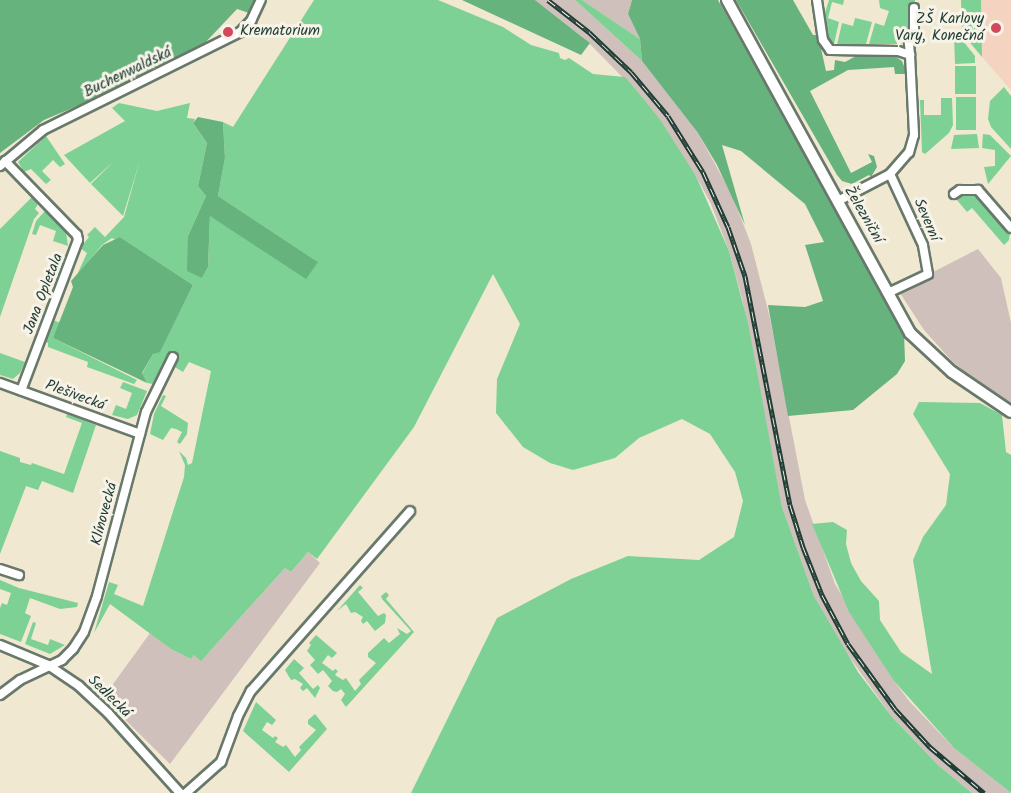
<!DOCTYPE html>
<meta charset="utf-8">
<style>
body{margin:0}
#map{position:relative;width:1011px;height:793px;overflow:hidden;background:#f1e8d1;font-family:Kalam,sans-serif}
div>[style]{position:absolute}
[style*='--x']{left:calc(var(--x)*1px);top:calc(var(--y)*1px);width:calc(var(--w)*1px);rotate:calc(var(--a)*1deg)}
.built>*{inset:0;background:#f4d3c0}
.industrial>*{inset:0;background:#d0c0bc}
.green>*{inset:0;background:#7dd194;transform-origin:0 0}
.forest>*{inset:0;background:#66b37e}
.roads{filter:drop-shadow(2px 0 #68796b) drop-shadow(-2px 0 #68796b) drop-shadow(0 2px #68796b) drop-shadow(0 -2px #68796b)}
.minor>*{height:8px;margin:-4px;padding:0 4px;transform-origin:4px;border-radius:4px;background:#fff}
.tertiary>*{height:10px;margin:-5px;padding:0 5px;transform-origin:5px;border-radius:5px;background:#fff}
.rail>*{height:5px;margin-top:-2.5px;transform-origin:0;background:repeating-linear-gradient(90deg,#f7f3e8 0 9px,#1f3d34 0 18px);box-sizing:border-box;border-block:2px solid #1f3d34}
.dots>*{width:16px;height:16px;translate:-50% -50%;box-sizing:border-box;border:3px solid #f7f3e8;border-radius:50%}
span{translate:-50% -50%;white-space:nowrap;text-align:center;line-height:1.15;-webkit-text-stroke:6px #f7f3e8;paint-order:stroke}
.poi-label{font-size:15px;color:#1f3d34}
.right{translate:-100% -50%;text-align:right}
.left{translate:0 -50%;text-align:left}
.street-label{font-size:15px;color:#1f3d34}
</style>
<div id="map">
<div class="built">
<div style="clip-path:polygon(981px 0,1011px 0,1011px 90px,982px 57px)"></div>
</div>
<div class="industrial">
<div style="clip-path:polygon(535px 0,575px 0,642px 61px,698px 133px,732px 195px,751px 244px,770px 318px,805px 500px,835px 584px,894px 681px,910px 702px,954px 748px,1011px 793px,972px 793px,938px 765px,892px 717px,843px 648px,814px 596px,782px 507px,742px 298px,729px 251px,711px 204px,696px 176px,642px 97px,584px 38px)"></div>
<div style="clip-path:polygon(582px 0,632px 0,628px 14px,640px 39px)"></div>
<div style="clip-path:polygon(978px 249px,1001px 278px,1011px 323px,1011px 403px,977px 383px,951px 360px,924px 330px,898px 290px)"></div>
<div style="clip-path:polygon(308px 552px,320px 563px,170px 764px,103px 698px,150px 633px,171px 649px,191px 659px,194px 655px,209px 652px,285px 568px,291px 572px)"></div>
</div>
<div class="green">
<div style="clip-path:polygon(314px 0,438px 0,503px 27px,531px 45px,559px 53px,560px 58px,565px 60px,569px 58px,593px 74px,625px 77px,642px 97px,661px 121px,696px 176px,729px 251px,748px 323px,782px 507px,814px 596px,858px 672px,892px 717px,938px 765px,972px 793px,411px 793px,497px 618px,571px 579px,628px 556px,699px 560px,734px 537px,743px 501px,735px 472px,710px 434px,682px 419px,639px 438px,615px 458px,573px 470px,550px 463px,523px 447px,496px 413px,497px 379px,520px 324px,493px 274px,414px 427px,317px 559px,308px 552px,291px 572px,285px 568px,201px 661px,194px 655px,191px 659px,171px 649px,110px 604px,94px 633px,109px 582px,118px 585px,114px 594px,143px 606px,184px 477px,185px 465px,179px 451px,186px 458px,188px 465px,192px 463px,211px 371px,189px 362px,183px 372px,173px 366px,178px 356px,171px 353px,153px 384px,147px 383px,142px 374px,153px 354px,160px 351px,193px 285px,120px 237px,116px 240px,112px 238px,102px 245px,76px 277px,87px 253px,80px 248px,89px 237px,87px 235px,95px 227px,105px 237px,124px 217px,140px 160px,123px 216px,91px 184px,114px 161px,90px 183px,64px 155px,125px 121px,112px 108px,119px 103px,157px 111px,190px 103px,187px 118px,195px 119px,193px 123px,207px 143px,198px 186px,206px 196px,188px 236px,202px 278px,208px 267px,210px 216px,318px 262px,218px 196px,225px 158px,223px 122px,233px 127px)"></div>
<div style="clip-path:polygon(575px 0,582px 0,640px 39px,642px 61px)"></div>
<div style="clip-path:polygon(829px 0,844px 0,843px 5px,832px 2px,828px 18px,839px 22px,834px 44px,827px 39px,824px 16px)"></div>
<div style="clip-path:polygon(879px 0,915px 0,915px 6px,909px 6px,908px 32px,898px 35px,897px 44px,869px 44px,875px 23px,884px 26px,889px 11px,880px 8px)"></div>
<div style="clip-path:polygon(961px 0,981px 0,982px 57px,962px 33px)"></div>
<div style="clip-path:polygon(855px 18px,872px 22px,866px 44px,837px 45px,842px 23px,853px 26px)"></div>
<div style="clip-path:polygon(954px 36px,959px 36px,975px 56px,975px 63px,955px 64px)"></div>
<div style="left:976px;top:66px;width:28px;height:21px;rotate:90deg"></div>
<div style="clip-path:polygon(1004px 87px,1011px 96px,1011px 149px,991px 127px,988px 119px,990px 101px)"></div>
<div style="left:956px;top:97px;width:20px;height:33px"></div>
<div style="clip-path:polygon(941px 98px,952px 98px,953px 125px,949px 133px,925px 154px,922px 152px,920px 100px,924px 100px,924px 115px,941px 115px)"></div>
<div style="clip-path:polygon(977px 134px,979px 148px,951px 149px,954px 135px)"></div>
<div style="clip-path:polygon(983px 134px,990px 135px,1011px 156px,988px 184px,984px 167px,995px 166px,995px 150px,982px 148px)"></div>
<div style="clip-path:polygon(46px 136px,65px 164px,60px 167px,53px 160px,42px 171px,51px 180px,46px 184px,31px 169px,24px 172px,18px 162px)"></div>
<div style="clip-path:polygon(975px 193px,1010px 231px,1009px 240px,1004px 245px,972px 208px,967px 212px,957px 200px,961px 194px)"></div>
<div style="clip-path:polygon(32px 197px,38px 204px,35px 209px,39px 213px,34px 219px,0 317px,0 229px)"></div>
<div style="clip-path:polygon(45px 211px,66px 232px,68px 246px,53px 241px,56px 231px,40px 225px,36px 235px,32px 234px,36px 221px)"></div>
<div style="clip-path:polygon(51px 319px,60px 323px,53px 338px,137px 380px,134px 384px,87px 367px,88px 362px,48px 347px,48px 343px,43px 341px)"></div>
<div style="clip-path:polygon(0 353px,25px 362px,20px 373px,13px 379px,0 375px)"></div>
<div style="clip-path:polygon(123px 382px,147px 391px,137px 415px,128px 419px,112px 415px,116px 405px,126px 409px,132px 393px,120px 388px)"></div>
<div style="clip-path:polygon(163px 395px,166px 396px,161px 406px,188px 423px,187px 434px,180px 444px,177px 442px,182px 432px,176px 429px,171px 428px,163px 440px,150px 434px,154px 414px)"></div>
<div style="clip-path:polygon(919px 402px,980px 403px,1002px 415px,1006px 452px,1011px 455px,1011px 793px,954px 748px,894px 681px,849px 612px,812px 524px,833px 522px,847px 530px,846px 544px,851px 563px,861px 581px,879px 601px,880px 620px,901px 652px,932px 674px,913px 560px,923px 537px,946px 505px,950px 474px,913px 414px)"></div>
<div style="clip-path:polygon(67px 414px,96px 425px,73px 493px,42px 481px,38px 490px,26px 486px,0 554px,0 451px,20px 458px,20px 462px,31px 465px,32px 463px,64px 474px,82px 423px,66px 417px)"></div>
<div style="clip-path:polygon(0 580px,19px 588px,78px 603px,77px 607px,60px 609px,30px 598px,25px 613px,31px 616px,21px 642px,0 634px,0 608px,2px 603px,7px 605px,11px 593px,0 589px)"></div>
<div style="clip-path:polygon(360px 585px,363px 588px,358px 592px,378px 616px,384px 613px,386px 615px,385px 623px,375px 631px,367px 621px,363px 624px,361px 621px,363px 617px,355px 612px,351px 613px,346px 604px,337px 611px)"></div>
<div style="clip-path:polygon(386px 592px,389px 595px,386px 599px,414px 632px,346px 707px,341px 700px,345px 694px,341px 689px,337px 692px,333px 691px,328px 686px,332px 681px,323px 670px,318px 674px,310px 665px,315px 660px,307px 651px,311px 645px,309px 643px,316px 635px,337px 653px,332px 658px,328px 655px,322px 663px,333px 671px,335px 669px,338px 671px,335px 675px,343px 680px,346px 678px,355px 691px,361px 684px,359px 680px,376px 663px,368px 657px,368px 653px,384px 638px,389px 643px,400px 634px,397px 628px,407px 634px,411px 631px,382px 599px,381px 596px)"></div>
<div style="clip-path:polygon(33px 622px,36px 623px,31px 639px,48px 645px,50px 639px,65px 645px,50px 654px,25px 644px)"></div>
<div style="clip-path:polygon(294px 659px,304px 668px,299px 673px,313px 689px,318px 685px,320px 688px,315px 698px,307px 688px,303px 691px,300px 688px,303px 684px,295px 679px,291px 680px,285px 670px)"></div>
<div style="clip-path:polygon(256px 702px,276px 720px,272px 725px,267px 722px,262px 730px,273px 738px,275px 736px,278px 738px,275px 742px,283px 747px,286px 745px,295px 757px,301px 750px,299px 747px,316px 730px,308px 724px,308px 720px,315px 714px,327px 729px,289px 772px,243px 731px)"></div>
</div>
<div class="forest">
<div style="clip-path:polygon(0 0,257px 0,249px 13px,237px 9px,203px 45px,101px 96px,44px 120px,0 153px)"></div>
<div style="clip-path:polygon(462px 0,535px 0,590px 43px,581px 55px)"></div>
<div style="clip-path:polygon(632px 0,718px 0,904px 332px,905px 361px,897px 374px,853px 410px,788px 416px,768px 305px,805px 307px,823px 301px,805px 245px,824px 242px,805px 204px,741px 151px,722px 145px,745px 225px,717px 165px,698px 133px,642px 61px,640px 39px,628px 14px)"></div>
<div style="clip-path:polygon(736px 0,793px 0,813px 35px,818px 35px,826px 71px,834px 70px,835px 60px,845px 62px,856px 56px,893px 55px,902px 61px,907px 74px,895px 74px,894px 67px,848px 70px,810px 91px,851px 173px,872px 162px,868px 154px,874px 156px,877px 167px,871px 177px,869px 175px,852px 184px,842px 181px,837px 175px)"></div>
<div style="clip-path:polygon(198px 117px,223px 122px,225px 158px,218px 196px,318px 262px,306px 279px,210px 216px,208px 267px,202px 278px,187px 271px,188px 236px,206px 196px,198px 186px,207px 143px,193px 123px)"></div>
<div style="clip-path:polygon(120px 237px,193px 285px,160px 352px,153px 354px,142px 373px,147px 383px,53px 338px,73px 287px,71px 281px,103px 245px)"></div>
</div>
<div class="roads">
<div class="minor">
<div style="--x:817;--y:0;--w:40;--a:81.5"></div>
<div style="--x:823;--y:40;--w:12;--a:55"></div>
<div style="--x:830;--y:50;--w:68;--a:0.8"></div>
<div style="--x:898;--y:51;--w:13;--a:18"></div>
<div style="--x:910;--y:55;--w:80;--a:87.1"></div>
<div style="--x:914;--y:135;--w:18;--a:106"></div>
<div style="--x:909;--y:152;--w:29;--a:131"></div>
<div style="--x:890;--y:174;--w:59;--a:152.6"></div>
<div style="--x:910;--y:55;--w:11;--a:-95"></div>
<div style="--x:909;--y:44;--w:7;--a:-45"></div>
<div style="--x:914;--y:39;--w:31;--a:-90"></div>
<div style="--x:5;--y:161;--w:103;--a:45.8"></div>
<div style="--x:77;--y:235;--w:5;--a:79"></div>
<div style="--x:78;--y:240;--w:161;--a:110.7"></div>
<div style="--x:0;--y:166;--w:56;--a:-39.9"></div>
<div style="--x:43;--y:130;--w:220;--a:-26.4"></div>
<div style="--x:240;--y:32;--w:16;--a:-45"></div>
<div style="--x:251;--y:21;--w:23;--a:-65"></div>
<div style="--x:954;--y:194;--w:7;--a:-34"></div>
<div style="--x:960;--y:190;--w:18;--a:0"></div>
<div style="--x:978;--y:190;--w:50;--a:49"></div>
<div style="--x:890;--y:292;--w:42;--a:-25.3"></div>
<div style="--x:928;--y:274;--w:29;--a:-100"></div>
<div style="--x:923;--y:245;--w:78;--a:-114.9"></div>
<div style="--x:0;--y:383;--w:149;--a:20"></div>
<div style="--x:0;--y:569;--w:20;--a:18"></div>
<div style="--x:0;--y:645;--w:52;--a:22.6"></div>
<div style="--x:48;--y:665;--w:37;--a:34"></div>
<div style="--x:79;--y:686;--w:40;--a:43"></div>
<div style="--x:108;--y:713;--w:108;--a:48"></div>
<div style="--x:0;--y:695;--w:25;--a:-37"></div>
<div style="--x:20;--y:680;--w:47;--a:-25.5"></div>
<div style="--x:62;--y:660;--w:16;--a:-45"></div>
<div style="--x:73;--y:649;--w:20;--a:-57"></div>
<div style="--x:84;--y:632;--w:38;--a:-70"></div>
<div style="--x:97;--y:596;--w:190;--a:-75.1"></div>
<div style="--x:146;--y:412;--w:61;--a:-63.9"></div>
<div style="--x:186;--y:793;--w:47;--a:-41.5"></div>
<div style="--x:221;--y:762;--w:49;--a:-69.7"></div>
<div style="--x:238;--y:716;--w:28;--a:-63"></div>
<div style="--x:251;--y:691;--w:240;--a:-48.5"></div>
</div>
<div class="tertiary">
<div style="--x:727;--y:0;--w:380;--a:61.2"></div>
<div style="--x:910;--y:333;--w:57;--a:42.9"></div>
<div style="--x:952;--y:372;--w:71;--a:34.1"></div>
</div>
</div>
<div class="rail">
<div style="--x:548;--y:0;--w:52;--a:38"></div>
<div style="--x:589;--y:32;--w:58;--a:43.6"></div>
<div style="--x:631;--y:72;--w:57;--a:49.9"></div>
<div style="--x:668;--y:116;--w:66;--a:58"></div>
<div style="--x:703;--y:172;--w:60;--a:65.6"></div>
<div style="--x:728;--y:227;--w:52;--a:70.9"></div>
<div style="--x:745;--y:276;--w:233;--a:78.9"></div>
<div style="--x:790;--y:505;--w:44;--a:72.8"></div>
<div style="--x:803;--y:547;--w:52;--a:68.4"></div>
<div style="--x:822;--y:595;--w:55;--a:62"></div>
<div style="--x:848;--y:644;--w:80;--a:54.1"></div>
<div style="--x:895;--y:709;--w:52;--a:47.4"></div>
<div style="--x:930;--y:747;--w:71;--a:40.4"></div>
</div>
<div class="dots">
<div style="left:996px;top:28px;background:#d1495b"></div>
<div style="left:228px;top:32px;background:#d1495b"></div>
</div>
<div class="poi-label">
<span class="right" style="left:984px;top:28px">ZŠ Karlovy<br>Vary, Konečná</span>
<span class="left" style="left:240px;top:32px">Krematorium</span>
</div>
<div class="street-label">
<span style="left:128px;top:73px;rotate:-26deg">Buchenwaldská</span>
<span style="left:863px;top:215px;rotate:60deg">Železniční</span>
<span style="left:926px;top:220px;rotate:67deg">Severní</span>
<span style="left:44px;top:294px;rotate:-69deg">Jana Opletala</span>
<span style="left:75px;top:396px;rotate:20deg">Plešivecká</span>
<span style="left:105px;top:514px;rotate:-75deg">Klínovecká</span>
<span style="left:109px;top:697px;rotate:44deg">Sedlecká</span>
</div>
</div>
